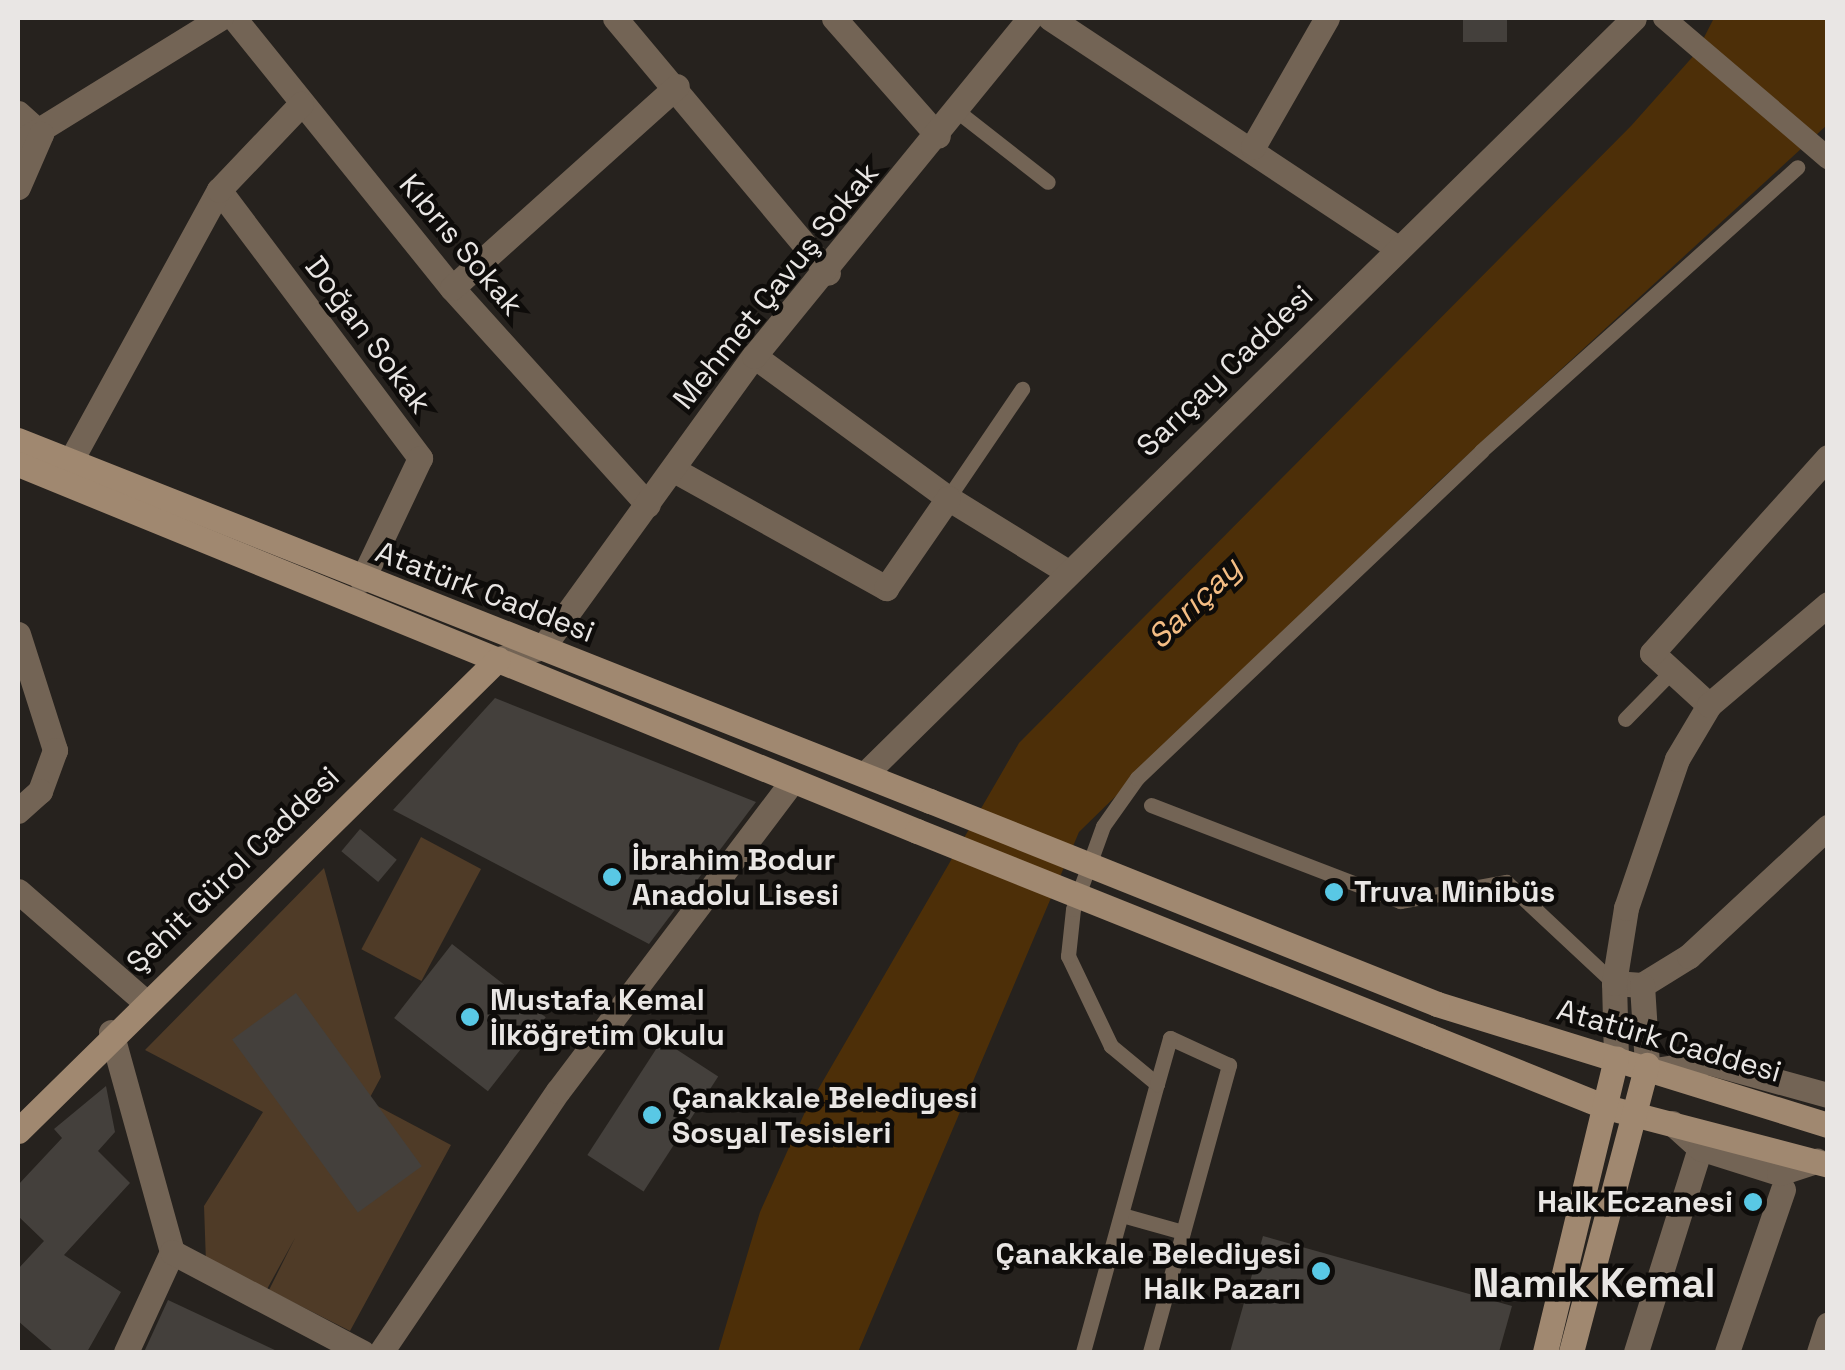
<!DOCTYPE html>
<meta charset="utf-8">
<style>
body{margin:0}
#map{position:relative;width:1845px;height:1370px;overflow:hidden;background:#26221e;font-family:"Space Grotesk",sans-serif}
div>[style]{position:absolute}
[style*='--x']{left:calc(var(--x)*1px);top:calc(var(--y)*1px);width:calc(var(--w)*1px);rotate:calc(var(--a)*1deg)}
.green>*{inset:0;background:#4f3b27;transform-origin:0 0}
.water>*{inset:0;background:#4d2f08}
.building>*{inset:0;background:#44403c;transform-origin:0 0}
.service>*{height:15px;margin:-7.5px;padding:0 7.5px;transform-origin:7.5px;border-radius:7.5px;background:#736455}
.pedestrian>*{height:22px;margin:-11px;padding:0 11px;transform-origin:11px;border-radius:11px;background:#736455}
.minor>*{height:25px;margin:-12.5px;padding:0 12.5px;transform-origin:12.5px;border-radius:12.5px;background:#736455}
.tertiary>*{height:25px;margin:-12.5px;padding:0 12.5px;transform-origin:12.5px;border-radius:12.5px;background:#736455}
.secondary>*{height:25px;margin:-12.5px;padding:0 12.5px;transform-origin:12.5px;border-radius:12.5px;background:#a08870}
.secondary-bridge>*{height:25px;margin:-12.5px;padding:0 12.5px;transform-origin:12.5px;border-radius:12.5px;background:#a08870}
.dots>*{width:28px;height:28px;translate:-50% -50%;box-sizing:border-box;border:5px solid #0e0c0a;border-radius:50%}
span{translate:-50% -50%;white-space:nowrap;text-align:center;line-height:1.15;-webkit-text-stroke:9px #0e0c0a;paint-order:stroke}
.street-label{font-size:30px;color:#e9e6e4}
.poi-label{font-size:30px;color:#e9e6e4;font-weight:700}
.left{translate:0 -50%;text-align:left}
.right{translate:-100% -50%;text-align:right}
.water-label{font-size:32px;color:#f4bd84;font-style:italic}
.district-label{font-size:40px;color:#e9e6e4;font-weight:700}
.frame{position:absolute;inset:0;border:20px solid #e9e6e4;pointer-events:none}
</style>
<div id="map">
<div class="green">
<div style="left:421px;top:837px;width:68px;height:127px;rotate:28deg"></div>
<div style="clip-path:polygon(324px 868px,381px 1077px,368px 1101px,451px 1145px,350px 1331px,269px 1290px,295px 1238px,266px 1291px,206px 1263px,204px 1206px,263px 1112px,145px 1050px)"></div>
</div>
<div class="water">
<div style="clip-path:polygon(1714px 18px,1827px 18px,1827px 125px,1436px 484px,1079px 832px,858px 1352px,718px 1352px,760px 1212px,805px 1112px,1019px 743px,1631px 126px,1696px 53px)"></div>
</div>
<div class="building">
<div style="left:1463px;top:18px;width:44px;height:24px"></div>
<div style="clip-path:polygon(495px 698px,756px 802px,649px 944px,393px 810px)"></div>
<div style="left:360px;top:829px;width:48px;height:29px;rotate:40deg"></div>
<div style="left:452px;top:944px;width:119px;height:94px;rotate:38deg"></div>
<div style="left:296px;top:993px;width:214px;height:79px;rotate:54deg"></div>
<div style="left:662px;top:1040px;width:67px;height:137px;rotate:33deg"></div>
<div style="clip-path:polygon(106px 1086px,115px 1132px,98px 1151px,130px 1183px,64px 1255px,121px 1292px,87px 1352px,54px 1352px,18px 1321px,18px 1269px,44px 1241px,18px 1216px,18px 1185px,62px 1138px,54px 1129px)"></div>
<div style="clip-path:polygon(1263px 1236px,1512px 1306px,1499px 1352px,1230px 1352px)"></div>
<div style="clip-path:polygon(168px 1300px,279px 1352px,144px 1352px)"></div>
</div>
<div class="service">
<div style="--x:957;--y:111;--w:115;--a:38"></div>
<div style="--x:948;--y:498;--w:132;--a:-55.8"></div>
<div style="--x:1625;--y:719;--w:64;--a:-45.6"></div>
<div style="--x:1151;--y:805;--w:267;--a:21.1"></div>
<div style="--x:1400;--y:901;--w:108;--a:-10.2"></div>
<div style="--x:1506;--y:882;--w:148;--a:43.1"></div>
<div style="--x:1122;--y:1215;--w:63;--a:15.6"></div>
<div style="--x:1083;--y:1352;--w:278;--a:-74.6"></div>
<div style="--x:1157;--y:1084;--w:60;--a:-140.4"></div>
<div style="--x:1111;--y:1046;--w:100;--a:-115.5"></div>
<div style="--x:1068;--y:956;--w:47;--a:-83.9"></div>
<div style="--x:1073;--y:909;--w:88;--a:-70.1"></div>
<div style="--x:1103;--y:826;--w:59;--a:-54.7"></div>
<div style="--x:1137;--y:778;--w:475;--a:-43.5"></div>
<div style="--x:1481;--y:451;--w:425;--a:-41.9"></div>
<div style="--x:1150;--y:1352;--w:298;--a:-74.6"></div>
<div style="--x:1229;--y:1065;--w:65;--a:-155.4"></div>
<div style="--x:1170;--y:1038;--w:48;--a:105.8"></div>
</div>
<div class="pedestrian">
<div style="--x:1664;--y:18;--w:216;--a:40.5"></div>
</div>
<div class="minor">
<div style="--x:234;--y:18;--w:347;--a:51.1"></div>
<div style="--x:452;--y:288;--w:292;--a:47.9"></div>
<div style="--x:615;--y:18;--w:332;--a:50.1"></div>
<div style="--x:834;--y:18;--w:157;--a:48.6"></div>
<div style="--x:1050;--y:18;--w:417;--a:33.5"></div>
<div style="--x:18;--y:113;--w:31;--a:42"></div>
<div style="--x:18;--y:143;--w:238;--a:-31.7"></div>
<div style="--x:1253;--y:147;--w:149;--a:-60.2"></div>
<div style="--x:18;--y:187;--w:58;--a:-66.5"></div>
<div style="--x:219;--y:190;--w:335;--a:53.1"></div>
<div style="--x:420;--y:458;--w:135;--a:115.4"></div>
<div style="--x:452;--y:288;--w:302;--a:-41.9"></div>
<div style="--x:754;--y:356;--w:240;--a:36.2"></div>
<div style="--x:948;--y:498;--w:141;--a:31.7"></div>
<div style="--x:70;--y:462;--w:310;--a:-61.3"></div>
<div style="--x:219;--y:190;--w:119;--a:-46.4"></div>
<div style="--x:674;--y:470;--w:243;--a:29.1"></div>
<div style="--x:886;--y:588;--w:109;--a:-55.4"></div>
<div style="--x:18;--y:634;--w:122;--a:72.3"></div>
<div style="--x:55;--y:750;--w:44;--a:110.1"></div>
<div style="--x:40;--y:791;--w:30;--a:138"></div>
<div style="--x:498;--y:659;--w:47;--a:-14.9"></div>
<div style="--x:543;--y:647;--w:359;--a:-54.1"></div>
<div style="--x:754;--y:356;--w:436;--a:-50.8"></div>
<div style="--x:1709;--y:705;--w:77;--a:-137.6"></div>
<div style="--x:1652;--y:653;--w:263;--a:-48.1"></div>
<div style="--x:865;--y:774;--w:1078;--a:-44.51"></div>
<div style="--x:18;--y:891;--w:167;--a:41.1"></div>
<div style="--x:1614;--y:983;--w:28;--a:4"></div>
<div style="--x:1642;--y:985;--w:55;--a:-31.7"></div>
<div style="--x:1689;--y:956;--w:190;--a:-42.9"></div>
<div style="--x:1642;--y:985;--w:80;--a:86.4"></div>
<div style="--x:111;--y:1032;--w:228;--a:74.5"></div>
<div style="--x:172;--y:1252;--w:110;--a:114.7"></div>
<div style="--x:1616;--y:1058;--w:75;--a:-91.5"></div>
<div style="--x:1614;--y:983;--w:76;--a:-80.9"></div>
<div style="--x:1626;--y:908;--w:157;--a:-71.1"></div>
<div style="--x:1677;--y:759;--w:63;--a:-59.3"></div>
<div style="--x:1709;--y:705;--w:156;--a:-40.3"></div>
<div style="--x:172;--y:1252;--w:215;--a:27.8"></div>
<div style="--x:381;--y:1352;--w:315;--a:-55.9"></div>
<div style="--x:558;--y:1091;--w:388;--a:-52.9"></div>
<div style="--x:1636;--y:1352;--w:214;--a:-72.6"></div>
<div style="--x:1727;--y:1352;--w:172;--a:-71"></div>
<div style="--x:1819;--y:1352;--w:29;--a:-72"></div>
</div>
<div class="tertiary">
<div style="--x:1661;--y:1069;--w:48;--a:-8.5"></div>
<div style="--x:1708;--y:1062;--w:124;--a:15.4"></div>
<div style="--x:1672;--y:1123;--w:38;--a:42"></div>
<div style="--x:1700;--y:1148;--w:83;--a:17.6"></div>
<div style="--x:1779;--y:1173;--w:40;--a:-18"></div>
</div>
<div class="secondary">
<div style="--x:18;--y:440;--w:981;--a:21.6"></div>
<div style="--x:18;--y:464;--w:971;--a:22.21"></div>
<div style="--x:1437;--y:1004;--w:409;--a:17.2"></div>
<div style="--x:1429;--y:1036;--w:191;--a:21.9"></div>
<div style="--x:1606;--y:1107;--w:229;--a:14.6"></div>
<div style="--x:18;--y:1131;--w:673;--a:-44.52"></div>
<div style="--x:1545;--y:1352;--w:302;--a:-76.4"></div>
<div style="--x:1571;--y:1352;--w:297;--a:-75.2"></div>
</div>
<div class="secondary-bridge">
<div style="--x:930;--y:801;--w:546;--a:21.82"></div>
<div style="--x:917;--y:831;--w:552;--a:21.82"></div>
</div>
<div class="dots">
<div style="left:612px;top:877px;background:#59c8e5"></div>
<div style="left:1334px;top:892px;background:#59c8e5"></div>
<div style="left:470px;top:1017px;background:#59c8e5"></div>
<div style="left:652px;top:1115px;background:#59c8e5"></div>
<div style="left:1753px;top:1202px;background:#59c8e5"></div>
<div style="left:1321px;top:1271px;background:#59c8e5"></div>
</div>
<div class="street-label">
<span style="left:461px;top:245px;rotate:50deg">Kıbrıs Sokak</span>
<span style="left:776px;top:286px;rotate:-51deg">Mehmet Çavuş Sokak</span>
<span style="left:368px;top:335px;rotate:53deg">Doğan Sokak</span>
<span style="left:1225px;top:371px;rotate:-44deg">Sarıçay Caddesi</span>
<span style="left:485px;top:592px;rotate:21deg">Atatürk Caddesi</span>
<span style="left:233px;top:870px;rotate:-44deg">Şehit Gürol Caddesi</span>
<span style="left:1669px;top:1041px;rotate:16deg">Atatürk Caddesi</span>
</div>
<div class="poi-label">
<span class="left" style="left:632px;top:877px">İbrahim Bodur<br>Anadolu Lisesi</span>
<span class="left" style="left:1354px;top:892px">Truva Minibüs</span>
<span class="left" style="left:490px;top:1017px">Mustafa Kemal<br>İlköğretim Okulu</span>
<span class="left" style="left:672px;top:1115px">Çanakkale Belediyesi<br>Sosyal Tesisleri</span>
<span class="right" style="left:1733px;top:1202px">Halk Eczanesi</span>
<span class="right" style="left:1301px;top:1271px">Çanakkale Belediyesi<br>Halk Pazarı</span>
</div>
<div class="water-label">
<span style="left:1194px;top:603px;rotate:-44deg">Sarıçay</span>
</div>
<div class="district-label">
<span style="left:1594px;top:1284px">Namık Kemal</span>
</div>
<div class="frame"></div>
</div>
